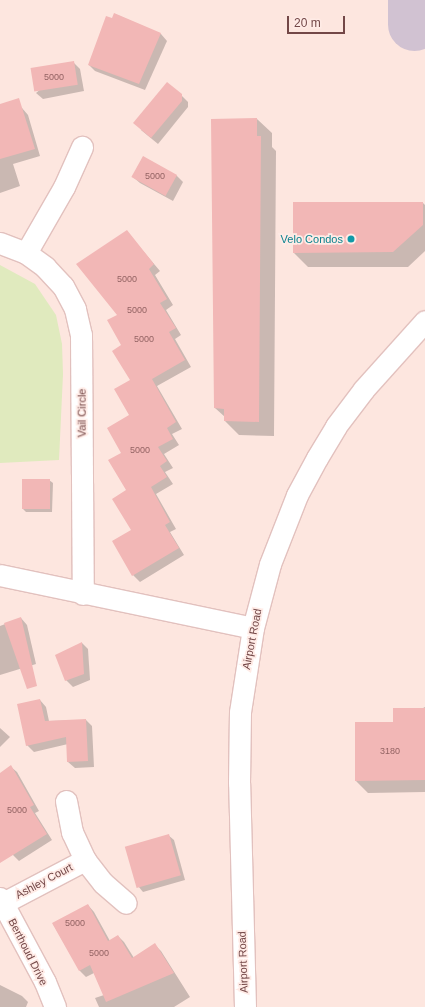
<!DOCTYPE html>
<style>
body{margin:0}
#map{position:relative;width:425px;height:1007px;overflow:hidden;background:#fde6df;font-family:Helvetica,sans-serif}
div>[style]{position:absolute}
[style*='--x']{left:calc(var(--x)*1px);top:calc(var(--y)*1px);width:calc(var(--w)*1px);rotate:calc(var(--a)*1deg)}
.green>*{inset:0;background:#e0eabe}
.shadow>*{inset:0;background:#0003}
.taxiway>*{height:53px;margin:-26.5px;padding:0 26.5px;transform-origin:26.5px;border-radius:26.5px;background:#d1c2d2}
.building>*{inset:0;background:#f2b7b6;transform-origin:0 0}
.roads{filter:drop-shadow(1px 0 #e2c1be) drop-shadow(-1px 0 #e2c1be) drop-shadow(0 1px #e2c1be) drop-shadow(0 -1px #e2c1be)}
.street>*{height:21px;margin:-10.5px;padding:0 10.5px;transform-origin:10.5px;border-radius:10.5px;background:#fff}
.dots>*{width:11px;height:11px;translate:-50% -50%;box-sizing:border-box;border:2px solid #ffebe6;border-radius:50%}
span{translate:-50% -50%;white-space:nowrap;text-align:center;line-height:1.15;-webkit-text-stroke:3.5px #ffebe6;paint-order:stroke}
.number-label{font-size:9px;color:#936363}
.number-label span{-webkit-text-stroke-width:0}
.culture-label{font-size:11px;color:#0d838f}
.right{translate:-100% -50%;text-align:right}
.street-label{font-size:11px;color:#734747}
.scale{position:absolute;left:287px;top:16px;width:58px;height:18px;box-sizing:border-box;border:2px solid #734747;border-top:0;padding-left:5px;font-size:12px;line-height:14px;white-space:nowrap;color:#734747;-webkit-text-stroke:3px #ffebe6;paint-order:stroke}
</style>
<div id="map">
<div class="green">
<div style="clip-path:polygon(0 265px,35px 284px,56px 315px,62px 344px,63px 374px,59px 460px,0 463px)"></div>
</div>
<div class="shadow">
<div style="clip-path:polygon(115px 14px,161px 34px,167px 41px,145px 90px,95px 71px,89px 65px)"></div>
<div style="clip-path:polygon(73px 62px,80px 69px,84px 91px,43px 99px,36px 93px)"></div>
<div style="clip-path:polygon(181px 95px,188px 102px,188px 107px,158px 144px,141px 130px)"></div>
<div style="clip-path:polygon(22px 108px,28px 115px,40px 156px,13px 164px,20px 186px,0 193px,0 115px)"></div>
<div style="clip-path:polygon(257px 119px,272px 133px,272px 147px,276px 151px,274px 436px,239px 435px,225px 421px,225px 417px,215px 408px,212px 120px)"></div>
<div style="clip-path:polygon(143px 158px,177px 176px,183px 182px,173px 201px,140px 183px,133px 177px)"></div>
<div style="clip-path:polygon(423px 203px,425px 205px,425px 251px,408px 267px,308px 267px,294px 253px)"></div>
<div style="clip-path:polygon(127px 232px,160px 271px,155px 275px,173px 305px,166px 310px,181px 335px,175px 339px,191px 367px,157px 386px,182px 429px,172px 434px,179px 445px,164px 454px,173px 468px,165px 472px,173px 484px,156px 494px,176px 529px,170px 532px,184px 555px,140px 582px,133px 575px,113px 541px,133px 530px,122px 453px,131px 415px,131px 380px,123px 345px,118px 315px)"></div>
<div style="clip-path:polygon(49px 480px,53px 483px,52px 512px,26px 512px,23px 509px)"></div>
<div style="clip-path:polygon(21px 618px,27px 625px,36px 664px,0 675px,0 626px)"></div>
<div style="clip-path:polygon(82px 643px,88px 649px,90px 680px,73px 687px,66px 680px)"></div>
<div style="clip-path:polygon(40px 700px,46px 707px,49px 721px,86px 720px,92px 726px,94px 767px,75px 768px,68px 762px,68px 744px,34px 752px,27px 745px)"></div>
<div style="clip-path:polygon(425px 707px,425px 792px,368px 793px,356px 781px,356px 723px,394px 723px)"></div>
<div style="clip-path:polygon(0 728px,10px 737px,0 747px)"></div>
<div style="clip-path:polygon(11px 767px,17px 772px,39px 811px,35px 813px,52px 840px,19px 861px,13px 855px,0 832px,0 774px)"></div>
<div style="clip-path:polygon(168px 835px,174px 840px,185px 880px,143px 892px,138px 886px)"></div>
<div style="clip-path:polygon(88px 905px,94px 912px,110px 941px,118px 936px,124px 942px,134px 958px,155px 945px,161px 951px,190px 997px,174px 1007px,99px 1007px,95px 998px,104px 995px,94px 973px,86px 977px,80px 971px,53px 924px)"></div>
<div style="clip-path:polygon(0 985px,22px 996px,28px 1002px,26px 1007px,0 1007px)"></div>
</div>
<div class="taxiway">
<div style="--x:414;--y:0;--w:24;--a:90"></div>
</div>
<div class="building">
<div style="clip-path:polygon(114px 13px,161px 33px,139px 84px,88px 65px,106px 16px,112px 18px)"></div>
<div style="left:74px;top:61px;width:24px;height:44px;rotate:81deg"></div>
<div style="clip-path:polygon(167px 82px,182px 94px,182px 101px,151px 138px,133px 123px)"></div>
<div style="clip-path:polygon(19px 98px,35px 149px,0 159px,0 104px)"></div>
<div style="clip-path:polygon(257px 118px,257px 136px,261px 136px,259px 422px,224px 421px,224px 409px,214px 408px,211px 119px)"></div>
<div style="left:143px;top:156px;width:39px;height:24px;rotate:29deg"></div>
<div style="clip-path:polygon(293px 202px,423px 202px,423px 225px,393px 252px,293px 253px)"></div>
<div style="clip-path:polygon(127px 230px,154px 264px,149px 269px,167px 299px,160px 303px,176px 328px,169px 332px,185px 360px,152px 379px,176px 422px,167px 428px,173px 439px,158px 447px,167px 461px,160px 466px,167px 477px,151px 487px,170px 522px,165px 525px,179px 548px,132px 576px,112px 541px,131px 530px,112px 499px,126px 490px,108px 460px,121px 453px,107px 428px,129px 415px,114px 389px,130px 380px,112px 351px,121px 345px,107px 320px,117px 315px,76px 264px)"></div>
<div style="left:22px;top:479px;width:28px;height:30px"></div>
<div style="clip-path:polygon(21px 617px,37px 686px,27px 689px,4px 623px)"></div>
<div style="clip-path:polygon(82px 642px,84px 674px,65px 681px,55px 655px)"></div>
<div style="clip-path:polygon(40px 699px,45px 721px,86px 719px,88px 761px,67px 762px,66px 737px,26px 746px,17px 704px)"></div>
<div style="clip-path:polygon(393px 708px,425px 708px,425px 780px,355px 781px,355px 722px,393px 722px)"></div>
<div style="clip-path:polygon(11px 765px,34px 805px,30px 807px,47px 834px,0 863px,0 773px)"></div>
<div style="left:169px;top:834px;width:43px;height:46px;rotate:74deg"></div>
<div style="clip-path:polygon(88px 904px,108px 941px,118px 935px,132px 958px,155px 943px,174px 973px,106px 1002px,90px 965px,79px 971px,52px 923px)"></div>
</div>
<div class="roads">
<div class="street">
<div style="--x:0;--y:243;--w:28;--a:21"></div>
<div style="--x:26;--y:253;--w:24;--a:36"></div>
<div style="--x:45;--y:267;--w:26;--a:47"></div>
<div style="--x:63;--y:286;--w:26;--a:62"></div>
<div style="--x:75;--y:309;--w:27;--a:77"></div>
<div style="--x:81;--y:335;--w:259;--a:89.6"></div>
<div style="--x:26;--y:253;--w:76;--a:-60.1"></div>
<div style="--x:64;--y:187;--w:44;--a:-65.8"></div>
<div style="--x:0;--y:575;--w:258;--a:11.8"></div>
<div style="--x:66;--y:801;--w:32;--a:79"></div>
<div style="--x:72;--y:832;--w:31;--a:65"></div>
<div style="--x:85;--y:860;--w:29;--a:52"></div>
<div style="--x:103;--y:883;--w:30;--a:41"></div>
<div style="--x:0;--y:898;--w:95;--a:61.8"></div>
<div style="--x:45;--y:982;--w:27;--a:68"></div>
<div style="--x:3;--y:903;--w:93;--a:-27.7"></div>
<div style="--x:245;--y:1007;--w:224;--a:-91.5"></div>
<div style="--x:239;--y:783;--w:71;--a:-89.2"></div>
<div style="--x:240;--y:712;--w:85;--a:-81.2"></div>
<div style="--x:253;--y:628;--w:66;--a:-75.1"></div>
<div style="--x:270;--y:564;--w:74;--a:-68.6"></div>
<div style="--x:297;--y:495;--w:42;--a:-61.6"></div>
<div style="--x:317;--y:458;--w:37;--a:-59"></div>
<div style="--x:336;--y:426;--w:46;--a:-52.9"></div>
<div style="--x:364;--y:389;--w:91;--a:-48.1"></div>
</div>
</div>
<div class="dots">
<div style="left:351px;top:239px;background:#0f9aa8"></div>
</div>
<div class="number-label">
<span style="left:54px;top:77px">5000</span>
<span style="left:155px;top:176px">5000</span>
<span style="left:127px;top:279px">5000</span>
<span style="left:137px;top:310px">5000</span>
<span style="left:144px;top:339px">5000</span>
<span style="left:140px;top:450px">5000</span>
<span style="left:390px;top:751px">3180</span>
<span style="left:17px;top:810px">5000</span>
<span style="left:75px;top:923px">5000</span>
<span style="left:99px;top:953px">5000</span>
</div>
<div class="culture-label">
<span class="right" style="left:343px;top:239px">Velo Condos</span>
</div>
<div class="street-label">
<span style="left:82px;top:413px;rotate:-90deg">Vail Circle</span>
<span style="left:252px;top:639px;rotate:-79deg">Airport Road</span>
<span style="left:44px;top:881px;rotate:-28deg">Ashley Court</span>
<span style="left:28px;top:952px;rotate:63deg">Berthoud Drive</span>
<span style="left:243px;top:962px;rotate:-92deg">Airport Road</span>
</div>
<div class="scale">20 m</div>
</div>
